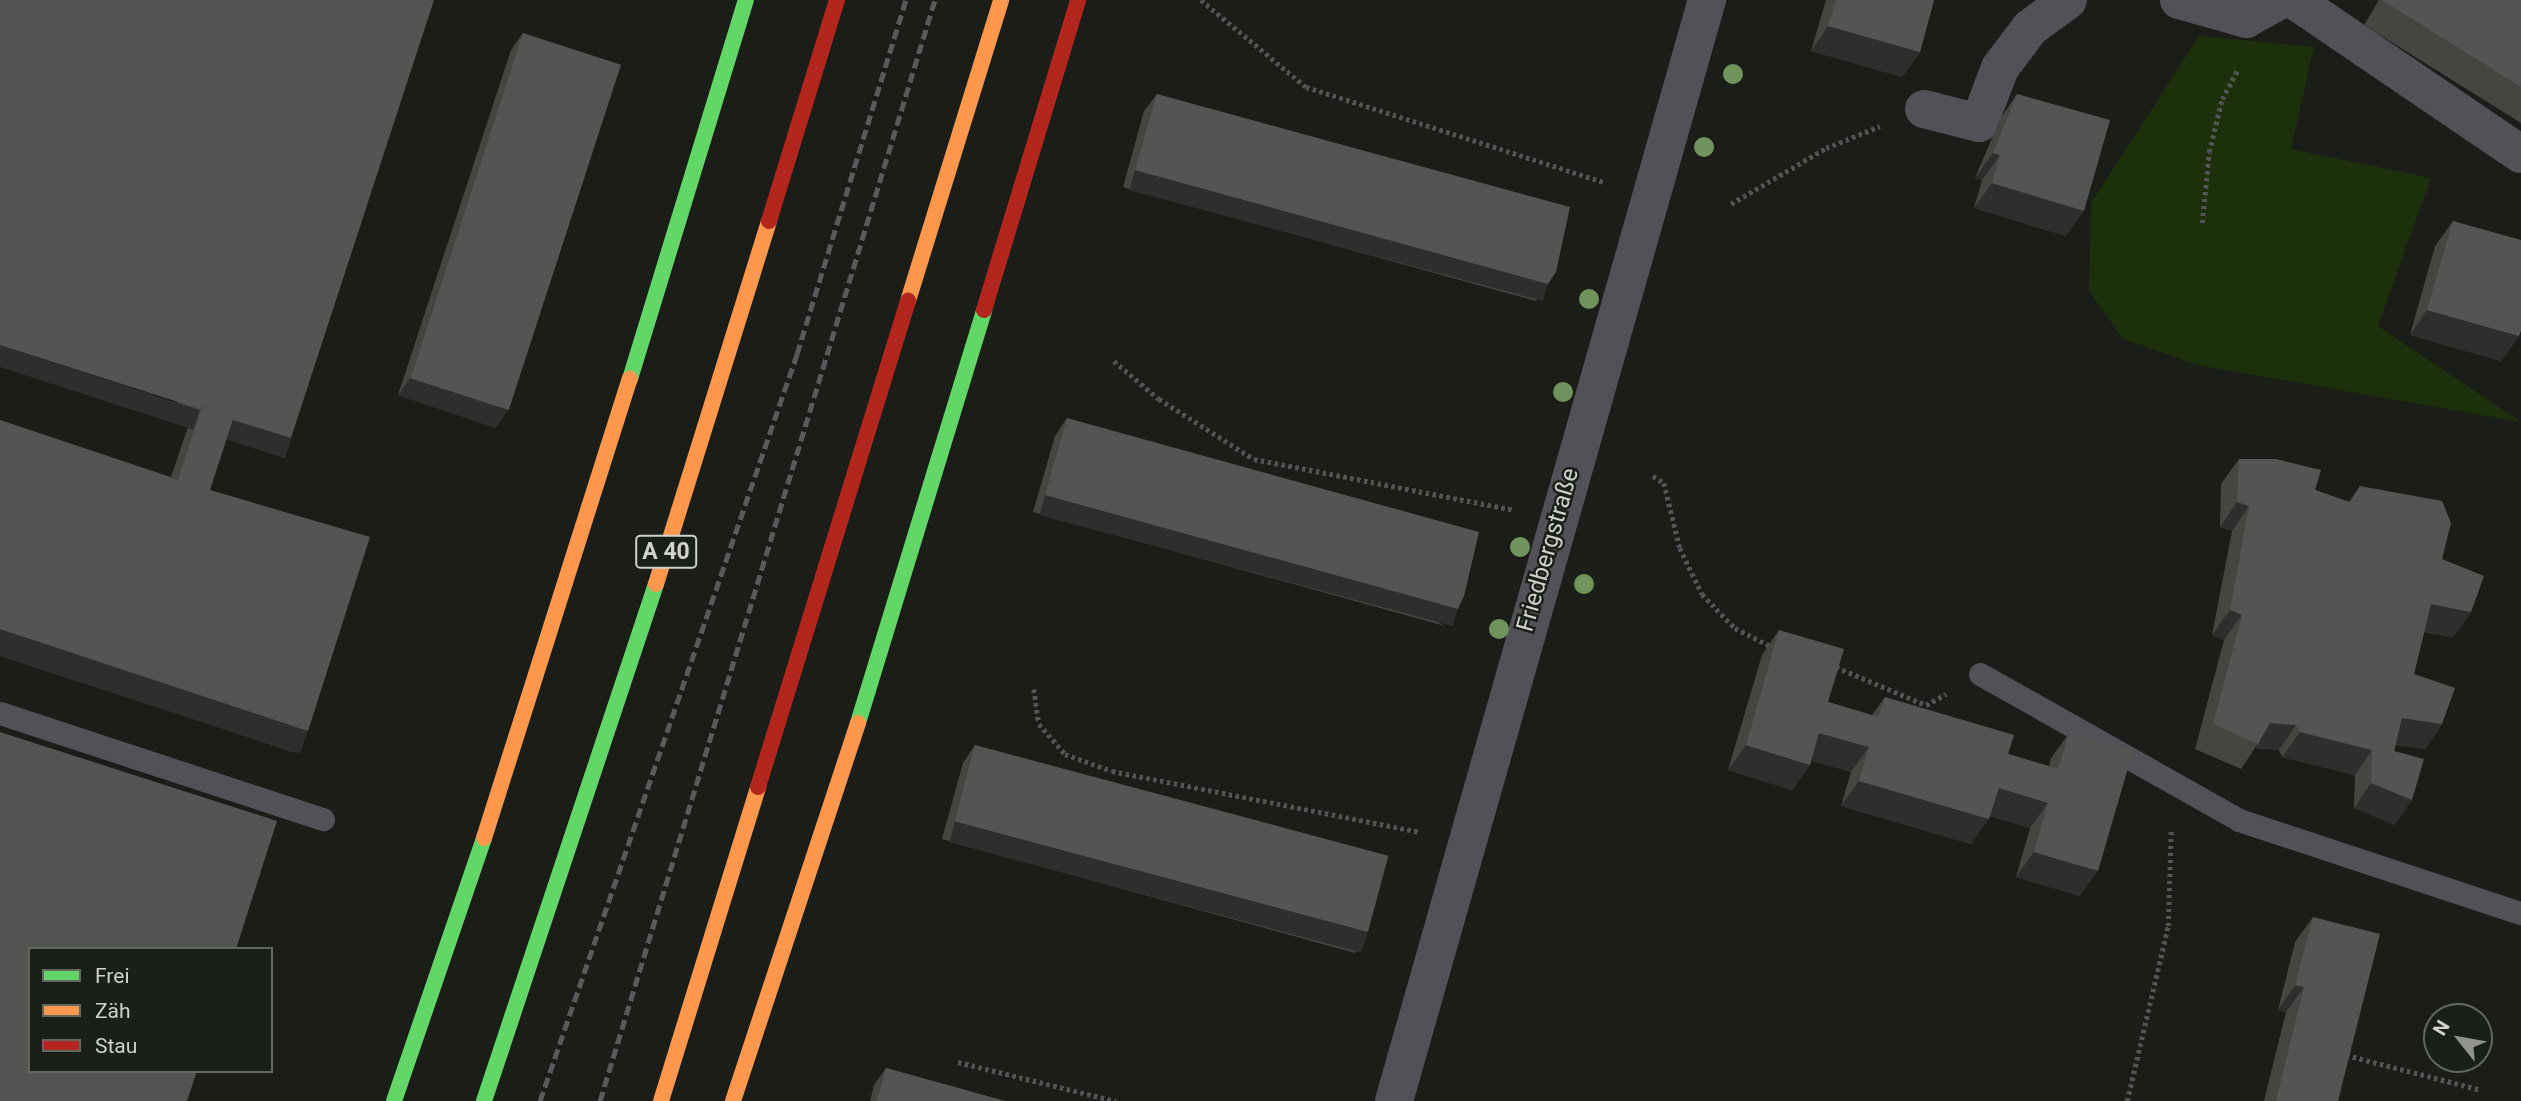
<!DOCTYPE html>
<meta charset="utf-8">
<style>
body{margin:0}
#map{position:relative;width:2521px;height:1101px;overflow:hidden;background:#1b1d19;font-family:Roboto,sans-serif}
div>[style]{position:absolute}
[style*='--x']{left:calc(var(--x)*1px);top:calc(var(--y)*1px);width:calc(var(--w)*1px);rotate:calc(var(--a)*1deg)}
.green>*{inset:0;background:#1c300c}
.path>*{height:4.5px;margin-top:-2.25px;transform-origin:0;background:repeating-linear-gradient(90deg,#545355 0 3.5px,transparent 0 7px)}
.lane>*{height:23px;margin:-11.5px;padding:0 11.5px;transform-origin:11.5px;border-radius:11.5px;background:#545058}
.street>*{height:38px;margin:-19px;padding:0 19px;transform-origin:19px;border-radius:19px;background:#545058}
.fast>*{height:16px;margin:-8px;padding:0 8px;transform-origin:8px;border-radius:8px;background:#63d668}
.slow>*{height:16px;margin:-8px;padding:0 8px;transform-origin:8px;border-radius:8px;background:#ff974d}
.jam>*{height:16px;margin:-8px;padding:0 8px;transform-origin:8px;border-radius:8px;background:#b3261e}
.rail>*{height:5px;margin-top:-2.5px;transform-origin:0;background:repeating-linear-gradient(90deg,#5b595c 0 10px,transparent 0 15px)}
.trees>*{width:20px;height:20px;margin:-10px;border-radius:50%;background:#71935c}
.wall>*{inset:0;background:#444642}
.shaded-wall>*{inset:0;background:#2d2f2c;transform-origin:0 0}
.building>*{inset:0;background:#525551;transform-origin:0 0}
span{translate:-50% -50%;white-space:nowrap;text-align:center;line-height:1.15;-webkit-text-stroke:5px #1a1f17;paint-order:stroke}
.shield-label span{padding:2px 5px;background:#1a1f17;border:2px solid;border-radius:5px;-webkit-text-stroke-width:0}
.shield-label{font-size:23px;color:#cfd2cd;font-weight:700}
.street-label{font-size:24px;color:#cfd2cd}
.legend{position:absolute;left:28px;top:947px;width:245px;height:126px;box-sizing:border-box;background:#1a1f17;border:2px solid #626760;margin:0;padding:9px 12px;list-style:none;font-size:21px;color:#cfd2cd}
.legend li{display:flex;align-items:center;gap:14px;height:35px}
.legend b{width:35px;border:2px solid #626760}
.north{position:absolute;left:2423px;top:1003px;width:70px;height:70px;box-sizing:border-box;background:#1a1f17;border:2px solid #626760;border-radius:50%;rotate:301deg;font-size:19px;font-weight:700;line-height:28px;text-align:center;color:#cfd2cd}
.north::after{content:'';display:block;margin:auto;width:24px;height:32px;background:#90938e;clip-path:polygon(50% 0,100% 100%,50% 72%,0 100%)}
</style>
<div id="map">
<div class="green">
<div style="clip-path:polygon(2199px 36px,2314px 47px,2291px 149px,2431px 178px,2378px 326px,2521px 422px,2198px 365px,2123px 339px,2089px 291px,2091px 203px)"></div>
</div>
<div class="path">
<div style="--x:1201;--y:0;--w:136;--a:39.6"></div>
<div style="--x:1306;--y:87;--w:312;--a:17.7"></div>
<div style="--x:1731;--y:204;--w:110;--a:-30.5"></div>
<div style="--x:1826;--y:148;--w:58;--a:-22.2"></div>
<div style="--x:2202;--y:223;--w:71;--a:-84.4"></div>
<div style="--x:2209;--y:152;--w:55;--a:-76.2"></div>
<div style="--x:2222;--y:99;--w:34;--a:-62"></div>
<div style="--x:1114;--y:361;--w:59;--a:40.2"></div>
<div style="--x:1159;--y:399;--w:112;--a:32.3"></div>
<div style="--x:1254;--y:459;--w:264;--a:11.1"></div>
<div style="--x:1653;--y:476;--w:13;--a:32"></div>
<div style="--x:1664;--y:483;--w:67;--a:76.2"></div>
<div style="--x:1680;--y:548;--w:51;--a:64.4"></div>
<div style="--x:1702;--y:594;--w:47;--a:45.9"></div>
<div style="--x:1735;--y:628;--w:44;--a:27.1"></div>
<div style="--x:1836;--y:667;--w:98;--a:22.9"></div>
<div style="--x:1926;--y:705;--w:23;--a:-29"></div>
<div style="--x:1034;--y:689;--w:35;--a:82"></div>
<div style="--x:1039;--y:724;--w:40;--a:49"></div>
<div style="--x:1065;--y:754;--w:50;--a:19.9"></div>
<div style="--x:1112;--y:771;--w:314;--a:11.2"></div>
<div style="--x:2346;--y:1055;--w:139;--a:14.5"></div>
<div style="--x:958;--y:1062;--w:163;--a:13.9"></div>
<div style="--x:2127;--y:1101;--w:180;--a:-76.8"></div>
<div style="--x:2168;--y:926;--w:96;--a:-88.2"></div>
</div>
<div class="lane">
<div style="--x:1980;--y:674;--w:297;--a:29.4"></div>
<div style="--x:2239;--y:820;--w:297;--a:18.3"></div>
<div style="--x:0;--y:713;--w:340;--a:18.2"></div>
</div>
<div class="street">
<div style="--x:2179;--y:0;--w:70;--a:15.8"></div>
<div style="--x:2246;--y:19;--w:39;--a:-29"></div>
<div style="--x:2294;--y:0;--w:274;--a:34.2"></div>
<div style="--x:1924;--y:109;--w:57;--a:14.3"></div>
<div style="--x:1979;--y:123;--w:59;--a:-69.1"></div>
<div style="--x:2000;--y:68;--w:50;--a:-53.1"></div>
<div style="--x:2030;--y:28;--w:47;--a:-36.4"></div>
<div style="--x:1394;--y:1101;--w:1145;--a:-74.13"></div>
</div>
<div class="fast">
<div style="--x:630;--y:379;--w:396;--a:-73"></div>
<div style="--x:858;--y:723;--w:432;--a:-73"></div>
<div style="--x:394;--y:1101;--w:278;--a:-71.1"></div>
<div style="--x:484;--y:1101;--w:545;--a:-71.6"></div>
</div>
<div class="slow">
<div style="--x:908;--y:301;--w:315;--a:-72.8"></div>
<div style="--x:656;--y:584;--w:380;--a:-72.7"></div>
<div style="--x:484;--y:838;--w:482;--a:-72.4"></div>
<div style="--x:661;--y:1101;--w:329;--a:-72.8"></div>
<div style="--x:733;--y:1101;--w:398;--a:-71.7"></div>
</div>
<div class="jam">
<div style="--x:769;--y:221;--w:231;--a:-72.9"></div>
<div style="--x:984;--y:310;--w:324;--a:-73.1"></div>
<div style="--x:758;--y:787;--w:509;--a:-72.85"></div>
</div>
<div class="rail">
<div style="--x:540;--y:1101;--w:790;--a:-71.01"></div>
<div style="--x:797;--y:354;--w:370;--a:-72.9"></div>
<div style="--x:600;--y:1101;--w:1151;--a:-73.08"></div>
</div>
<div class="trees">
<div style="left:1733px;top:74px"></div>
<div style="left:1704px;top:147px"></div>
<div style="left:1589px;top:299px"></div>
<div style="left:1563px;top:392px"></div>
<div style="left:1520px;top:547px"></div>
<div style="left:1584px;top:584px"></div>
<div style="left:1499px;top:629px"></div>
</div>
<div class="wall">
<div style="clip-path:polygon(0 0,279px 456px,226px 439px,210px 490px,293px 752px,0 655px,0 420px,171px 477px,188px 427px)"></div>
<div style="clip-path:polygon(1826px 0,1934px 0,1920px 52px,1902px 77px,1811px 51px)"></div>
<div style="clip-path:polygon(2379px 0,2521px 0,2521px 123px,2364px 25px)"></div>
<div style="clip-path:polygon(523px 33px,496px 428px,398px 395px,511px 50px)"></div>
<div style="clip-path:polygon(1157px 94px,1548px 284px,1536px 301px,1123px 187px,1144px 111px)"></div>
<div style="clip-path:polygon(2017px 94px,2066px 236px,1974px 208px,1982px 180px,1975px 178px,2000px 119px)"></div>
<div style="clip-path:polygon(2453px 221px,2519px 336px,2501px 361px,2410px 335px,2435px 246px)"></div>
<div style="clip-path:polygon(1067px 418px,1445px 626px,1033px 512px,1055px 436px)"></div>
<div style="clip-path:polygon(2239px 459px,2315px 490px,2349px 502px,2360px 486px,2442px 559px,2471px 612px,2453px 637px,2424px 632px,2414px 674px,2442px 724px,2425px 749px,2396px 745px,2394px 751px,2395px 825px,2354px 808px,2355px 775px,2282px 757px,2279px 750px,2255px 748px,2241px 769px,2195px 749px,2224px 640px,2212px 635px,2232px 531px,2220px 527px,2221px 484px)"></div>
<div style="clip-path:polygon(1779px 630px,1828px 702px,1872px 715px,1885px 697px,2008px 754px,2049px 766px,2051px 758px,2069px 733px,2080px 896px,2016px 877px,2030px 828px,1990px 816px,1971px 844px,1841px 806px,1851px 772px,1811px 760px,1810px 765px,1792px 790px,1728px 770px,1762px 655px)"></div>
<div style="clip-path:polygon(975px 745px,1367px 935px,1355px 953px,942px 839px,963px 763px)"></div>
<div style="clip-path:polygon(2313px 917px,2338px 1101px,2264px 1101px,2286px 1012px,2278px 1010px,2295px 942px)"></div>
<div style="clip-path:polygon(886px 1068px,1005px 1101px,870px 1101px,874px 1085px)"></div>
</div>
<div class="shaded-wall">
<div style="clip-path:polygon(1828px 26px,1920px 52px,1902px 77px,1811px 51px)"></div>
<div style="clip-path:polygon(1993px 153px,2000px 155px,1982px 180px,1975px 178px)"></div>
<div style="left:1135px;top:170px;width:428px;height:21px;rotate:15deg"></div>
<div style="clip-path:polygon(1992px 183px,2084px 211px,2066px 236px,1974px 208px)"></div>
<div style="clip-path:polygon(2427px 310px,2519px 336px,2501px 361px,2410px 335px)"></div>
<div style="left:0;top:345px;width:210px;height:21px;rotate:18deg"></div>
<div style="clip-path:polygon(410px 378px,508px 410px,496px 428px,398px 395px)"></div>
<div style="left:201px;top:409px;width:95px;height:21px;rotate:18deg"></div>
<div style="left:1045px;top:495px;width:428px;height:21px;rotate:15deg"></div>
<div style="clip-path:polygon(2237px 502px,2249px 506px,2232px 531px,2220px 527px)"></div>
<div style="clip-path:polygon(2431px 604px,2471px 612px,2453px 637px,2413px 629px)"></div>
<div style="clip-path:polygon(2230px 610px,2242px 615px,2224px 640px,2212px 635px)"></div>
<div style="left:0;top:629px;width:324px;height:26px;rotate:18deg"></div>
<div style="clip-path:polygon(2402px 718px,2442px 724px,2425px 749px,2385px 743px)"></div>
<div style="clip-path:polygon(2270px 723px,2296px 725px,2279px 750px,2255px 748px)"></div>
<div style="clip-path:polygon(2300px 732px,2372px 750px,2355px 775px,2282px 757px)"></div>
<div style="clip-path:polygon(1819px 733px,1869px 747px,1851px 772px,1801px 758px)"></div>
<div style="clip-path:polygon(1746px 745px,1810px 765px,1792px 790px,1728px 770px)"></div>
<div style="clip-path:polygon(1859px 781px,1989px 819px,1971px 844px,1841px 806px)"></div>
<div style="clip-path:polygon(2371px 783px,2412px 800px,2395px 825px,2354px 808px)"></div>
<div style="clip-path:polygon(1999px 788px,2048px 803px,2030px 828px,1981px 813px)"></div>
<div style="left:955px;top:821px;width:427px;height:22px;rotate:15deg"></div>
<div style="clip-path:polygon(2034px 852px,2098px 871px,2080px 896px,2016px 877px)"></div>
<div style="clip-path:polygon(2295px 985px,2304px 987px,2286px 1012px,2278px 1010px)"></div>
</div>
<div class="building">
<div style="clip-path:polygon(0 0,434px 0,291px 438px,233px 420px,234px 416px,202px 406px,200px 409px,0 345px)"></div>
<div style="clip-path:polygon(1836px 0,1934px 0,1920px 52px,1828px 26px)"></div>
<div style="clip-path:polygon(2382px 0,2521px 0,2521px 87px)"></div>
<div style="left:523px;top:33px;width:103px;height:363px;rotate:18deg"></div>
<div style="clip-path:polygon(1157px 94px,1570px 207px,1556px 272px,1548px 284px,1135px 170px)"></div>
<div style="clip-path:polygon(2017px 94px,2110px 120px,2084px 211px,1992px 183px,2000px 155px,1993px 153px)"></div>
<div style="clip-path:polygon(2453px 221px,2521px 240px,2521px 331px,2519px 336px,2427px 310px)"></div>
<div style="clip-path:polygon(202px 406px,234px 416px,210px 490px,370px 537px,308px 731px,0 629px,0 420px,178px 480px)"></div>
<div style="clip-path:polygon(1067px 418px,1479px 532px,1464px 596px,1458px 609px,1045px 495px)"></div>
<div style="clip-path:polygon(2239px 459px,2276px 459px,2321px 470px,2315px 490px,2350px 502px,2360px 486px,2442px 501px,2451px 523px,2442px 559px,2484px 576px,2471px 612px,2431px 604px,2414px 674px,2455px 688px,2442px 724px,2402px 718px,2394px 751px,2424px 759px,2412px 800px,2371px 783px,2372px 750px,2300px 732px,2296px 725px,2270px 723px,2258px 744px,2213px 724px,2242px 615px,2230px 610px,2249px 506px,2237px 502px)"></div>
<div style="clip-path:polygon(1779px 630px,1844px 649px,1828px 702px,1878px 717px,1885px 697px,2014px 735px,2008px 754px,2058px 769px,2069px 733px,2133px 751px,2098px 871px,2034px 852px,2048px 803px,1999px 788px,1989px 819px,1859px 781px,1869px 747px,1819px 733px,1810px 765px,1746px 745px)"></div>
<div style="clip-path:polygon(0 732px,277px 821px,236px 949px,30px 949px,30px 1071px,197px 1071px,187px 1101px,0 1101px)"></div>
<div style="left:975px;top:745px;width:428px;height:79px;rotate:15deg"></div>
<div style="clip-path:polygon(2313px 917px,2380px 934px,2338px 1101px,2276px 1101px,2304px 987px,2295px 985px)"></div>
<div style="clip-path:polygon(886px 1068px,1005px 1101px,877px 1101px)"></div>
</div>
<div class="shield-label">
<span style="left:666px;top:552px">A 40</span>
</div>
<div class="street-label">
<span style="left:1548px;top:550px;rotate:-74deg">Friedbergstraße</span>
</div>
<ul class="legend">
<li><b style="height:9px;background:#63d668"></b>Frei</li>
<li><b style="height:9px;background:#ff974d"></b>Zäh</li>
<li><b style="height:9px;background:#b3261e"></b>Stau</li>
</ul>
<div class="north">N</div>
</div>
